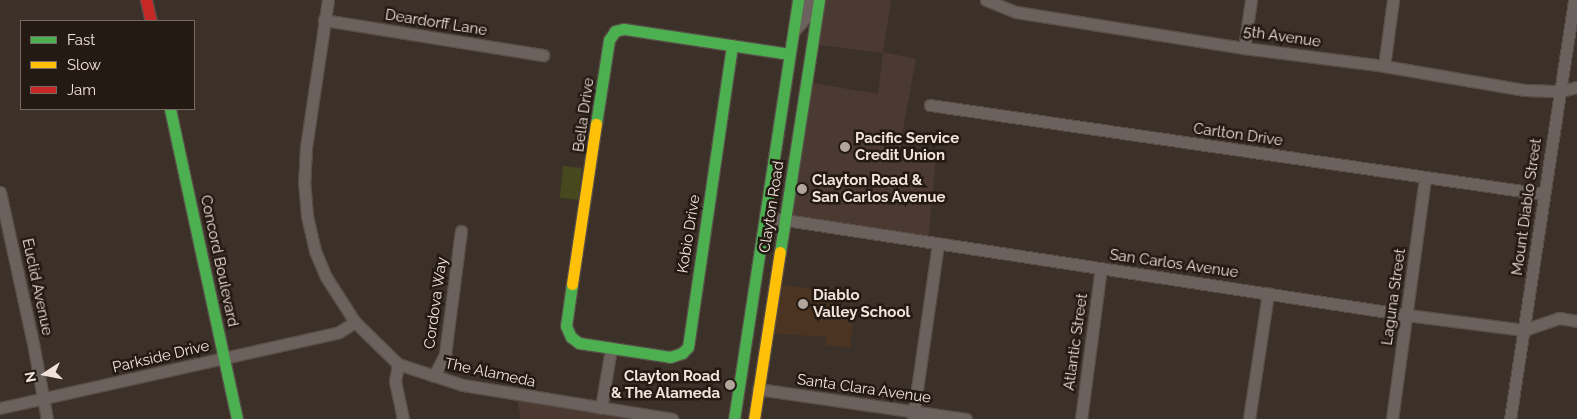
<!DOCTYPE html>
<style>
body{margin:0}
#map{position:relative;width:1577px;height:419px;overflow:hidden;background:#3c3129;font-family:Raleway,sans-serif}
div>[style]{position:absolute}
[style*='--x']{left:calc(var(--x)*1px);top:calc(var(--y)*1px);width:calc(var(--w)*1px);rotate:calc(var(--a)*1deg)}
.commercial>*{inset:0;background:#4b3a31}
.built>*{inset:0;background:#4c3422}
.green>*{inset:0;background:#48481f;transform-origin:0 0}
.roads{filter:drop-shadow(1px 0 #584e47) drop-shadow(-1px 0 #584e47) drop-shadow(0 1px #584e47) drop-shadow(0 -1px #584e47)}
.street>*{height:11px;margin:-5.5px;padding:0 5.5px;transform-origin:5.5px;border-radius:5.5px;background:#6b625d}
.fast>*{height:11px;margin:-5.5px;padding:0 5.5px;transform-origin:5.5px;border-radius:5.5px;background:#4caf50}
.slow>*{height:11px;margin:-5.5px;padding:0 5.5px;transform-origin:5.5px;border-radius:5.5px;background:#ffc107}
.jam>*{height:11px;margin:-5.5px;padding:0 5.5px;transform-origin:5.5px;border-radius:5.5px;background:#c62828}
.dots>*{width:14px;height:14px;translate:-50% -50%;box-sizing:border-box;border:2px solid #241a14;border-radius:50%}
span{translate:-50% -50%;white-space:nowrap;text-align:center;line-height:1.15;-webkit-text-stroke:5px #241a14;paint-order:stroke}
.street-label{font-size:15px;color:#f1e3da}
.poi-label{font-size:15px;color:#f1e3da;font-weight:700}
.left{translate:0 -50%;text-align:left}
.right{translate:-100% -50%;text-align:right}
.legend{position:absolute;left:20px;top:20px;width:175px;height:90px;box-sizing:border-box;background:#241a14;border:1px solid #766a63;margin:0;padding:6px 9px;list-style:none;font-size:15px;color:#f1e3da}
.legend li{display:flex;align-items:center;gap:10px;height:25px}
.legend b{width:25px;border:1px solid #766a63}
.north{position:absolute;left:20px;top:349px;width:50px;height:50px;-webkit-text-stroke:4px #241a14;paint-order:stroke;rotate:259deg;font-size:14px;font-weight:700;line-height:20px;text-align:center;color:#f1e3da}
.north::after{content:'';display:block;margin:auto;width:18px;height:22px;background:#f1e3da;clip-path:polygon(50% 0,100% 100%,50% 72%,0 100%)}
</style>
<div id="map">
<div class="commercial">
<div style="clip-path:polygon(819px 0,891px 0,883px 52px,916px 59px,899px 151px,936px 156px,928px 242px,786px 221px,806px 82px,878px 94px,883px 53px,812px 44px)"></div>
<div style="clip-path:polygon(516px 395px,672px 419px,521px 419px)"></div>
</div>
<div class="built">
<div style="clip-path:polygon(775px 284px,836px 292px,833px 316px,853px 319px,850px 348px,826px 345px,827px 337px,768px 333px)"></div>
</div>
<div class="green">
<div style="left:563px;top:166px;width:19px;height:32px;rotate:6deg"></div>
</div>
<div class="roads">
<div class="street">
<div style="--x:328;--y:0;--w:150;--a:98.5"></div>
<div style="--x:306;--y:148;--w:33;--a:93"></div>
<div style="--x:304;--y:181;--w:35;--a:85"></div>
<div style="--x:307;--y:216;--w:36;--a:77"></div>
<div style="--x:315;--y:251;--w:28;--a:67"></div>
<div style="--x:326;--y:277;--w:54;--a:57.2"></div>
<div style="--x:355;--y:322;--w:60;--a:44.3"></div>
<div style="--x:398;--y:364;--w:68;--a:17.9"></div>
<div style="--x:463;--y:385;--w:212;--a:9.2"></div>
<div style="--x:986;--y:0;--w:32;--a:22"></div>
<div style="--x:1016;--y:12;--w:231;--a:9"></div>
<div style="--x:1244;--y:48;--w:141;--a:7.3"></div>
<div style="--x:1384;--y:66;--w:143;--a:9.7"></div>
<div style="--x:1525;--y:90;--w:36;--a:2"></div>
<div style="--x:1561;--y:91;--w:16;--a:-14"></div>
<div style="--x:324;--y:20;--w:222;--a:9.1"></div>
<div style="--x:794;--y:31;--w:18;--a:-49"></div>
<div style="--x:806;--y:17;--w:17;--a:-80"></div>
<div style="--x:1244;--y:48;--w:49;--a:-81.7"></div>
<div style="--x:1384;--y:66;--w:67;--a:-82.2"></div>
<div style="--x:930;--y:105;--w:619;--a:8.26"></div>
<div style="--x:0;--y:192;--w:155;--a:77.7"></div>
<div style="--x:33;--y:343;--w:77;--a:79.6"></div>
<div style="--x:766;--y:217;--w:648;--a:8.69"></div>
<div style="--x:1407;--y:315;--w:118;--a:7.3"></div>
<div style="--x:1524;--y:330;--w:37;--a:-19"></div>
<div style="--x:1559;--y:318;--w:18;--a:9"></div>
<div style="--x:398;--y:364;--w:17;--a:100"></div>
<div style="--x:395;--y:381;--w:39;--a:78"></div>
<div style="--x:434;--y:376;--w:25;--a:-63"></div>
<div style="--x:445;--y:354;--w:124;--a:-82.6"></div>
<div style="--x:758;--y:389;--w:210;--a:8.2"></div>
<div style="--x:0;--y:408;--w:347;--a:-12.6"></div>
<div style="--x:339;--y:332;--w:19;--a:-32"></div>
<div style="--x:601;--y:408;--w:61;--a:-80.5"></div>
<div style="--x:913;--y:417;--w:175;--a:-81.8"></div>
<div style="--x:1081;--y:419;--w:152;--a:-82.5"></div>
<div style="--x:1249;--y:419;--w:127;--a:-81.4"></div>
<div style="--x:1392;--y:419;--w:243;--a:-82.2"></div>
<div style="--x:1510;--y:419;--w:424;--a:-81.3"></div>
</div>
<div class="fast">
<div style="--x:170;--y:109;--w:317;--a:77.8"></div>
<div style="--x:596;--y:124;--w:85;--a:-81.2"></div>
<div style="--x:609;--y:40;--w:11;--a:-56"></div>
<div style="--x:615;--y:31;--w:9;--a:-13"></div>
<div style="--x:624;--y:29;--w:167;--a:8.6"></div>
<div style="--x:780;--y:252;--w:255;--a:-81.2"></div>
<div style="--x:572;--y:284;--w:42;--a:98.1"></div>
<div style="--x:566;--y:326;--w:12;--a:66"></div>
<div style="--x:571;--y:337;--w:10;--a:37"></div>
<div style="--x:579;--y:343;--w:92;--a:8.7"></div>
<div style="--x:670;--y:357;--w:13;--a:-18"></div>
<div style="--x:682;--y:353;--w:8;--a:-45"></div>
<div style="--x:688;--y:347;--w:305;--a:-81.7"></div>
<div style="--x:734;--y:419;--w:424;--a:-81.3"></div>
</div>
<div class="slow">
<div style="--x:572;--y:284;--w:162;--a:-81.5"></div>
<div style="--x:754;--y:419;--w:169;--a:-81.2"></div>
</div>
<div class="jam">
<div style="--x:146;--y:0;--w:22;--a:77"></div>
</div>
</div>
<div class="dots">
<div style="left:845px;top:147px;background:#b2a59c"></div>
<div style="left:802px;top:189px;background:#b2a59c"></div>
<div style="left:803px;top:304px;background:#b2a59c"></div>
<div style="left:730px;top:385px;background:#b2a59c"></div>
</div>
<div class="street-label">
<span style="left:436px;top:23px;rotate:9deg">Deardorff Lane</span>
<span style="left:1282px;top:37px;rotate:8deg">5th Avenue</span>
<span style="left:584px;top:115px;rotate:-82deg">Bella Drive</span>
<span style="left:1238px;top:135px;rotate:8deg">Carlton Drive</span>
<span style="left:772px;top:207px;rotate:-81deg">Clayton Road</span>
<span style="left:1527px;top:207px;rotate:-82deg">Mount Diablo Street</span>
<span style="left:689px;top:234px;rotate:-81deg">Kobio Drive</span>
<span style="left:219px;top:261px;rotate:78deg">Concord Boulevard</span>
<span style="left:1174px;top:264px;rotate:8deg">San Carlos Avenue</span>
<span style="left:37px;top:287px;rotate:78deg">Euclid Avenue</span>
<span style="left:1394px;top:297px;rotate:-82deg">Laguna Street</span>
<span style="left:436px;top:303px;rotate:-82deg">Cordova Way</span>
<span style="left:1076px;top:342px;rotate:-82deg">Atlantic Street</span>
<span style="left:161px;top:357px;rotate:-13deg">Parkside Drive</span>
<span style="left:490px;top:373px;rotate:12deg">The Alameda</span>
<span style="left:864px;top:389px;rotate:8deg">Santa Clara Avenue</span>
</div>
<div class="poi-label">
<span class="left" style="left:855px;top:147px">Pacific Service<br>Credit Union</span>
<span class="left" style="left:812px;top:189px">Clayton Road &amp;<br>San Carlos Avenue</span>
<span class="left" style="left:813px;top:304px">Diablo<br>Valley School</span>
<span class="right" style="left:720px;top:385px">Clayton Road<br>&amp; The Alameda</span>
</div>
<ul class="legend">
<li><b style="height:6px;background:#4caf50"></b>Fast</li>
<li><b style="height:6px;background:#ffc107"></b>Slow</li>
<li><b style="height:6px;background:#c62828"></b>Jam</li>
</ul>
<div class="north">N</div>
</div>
